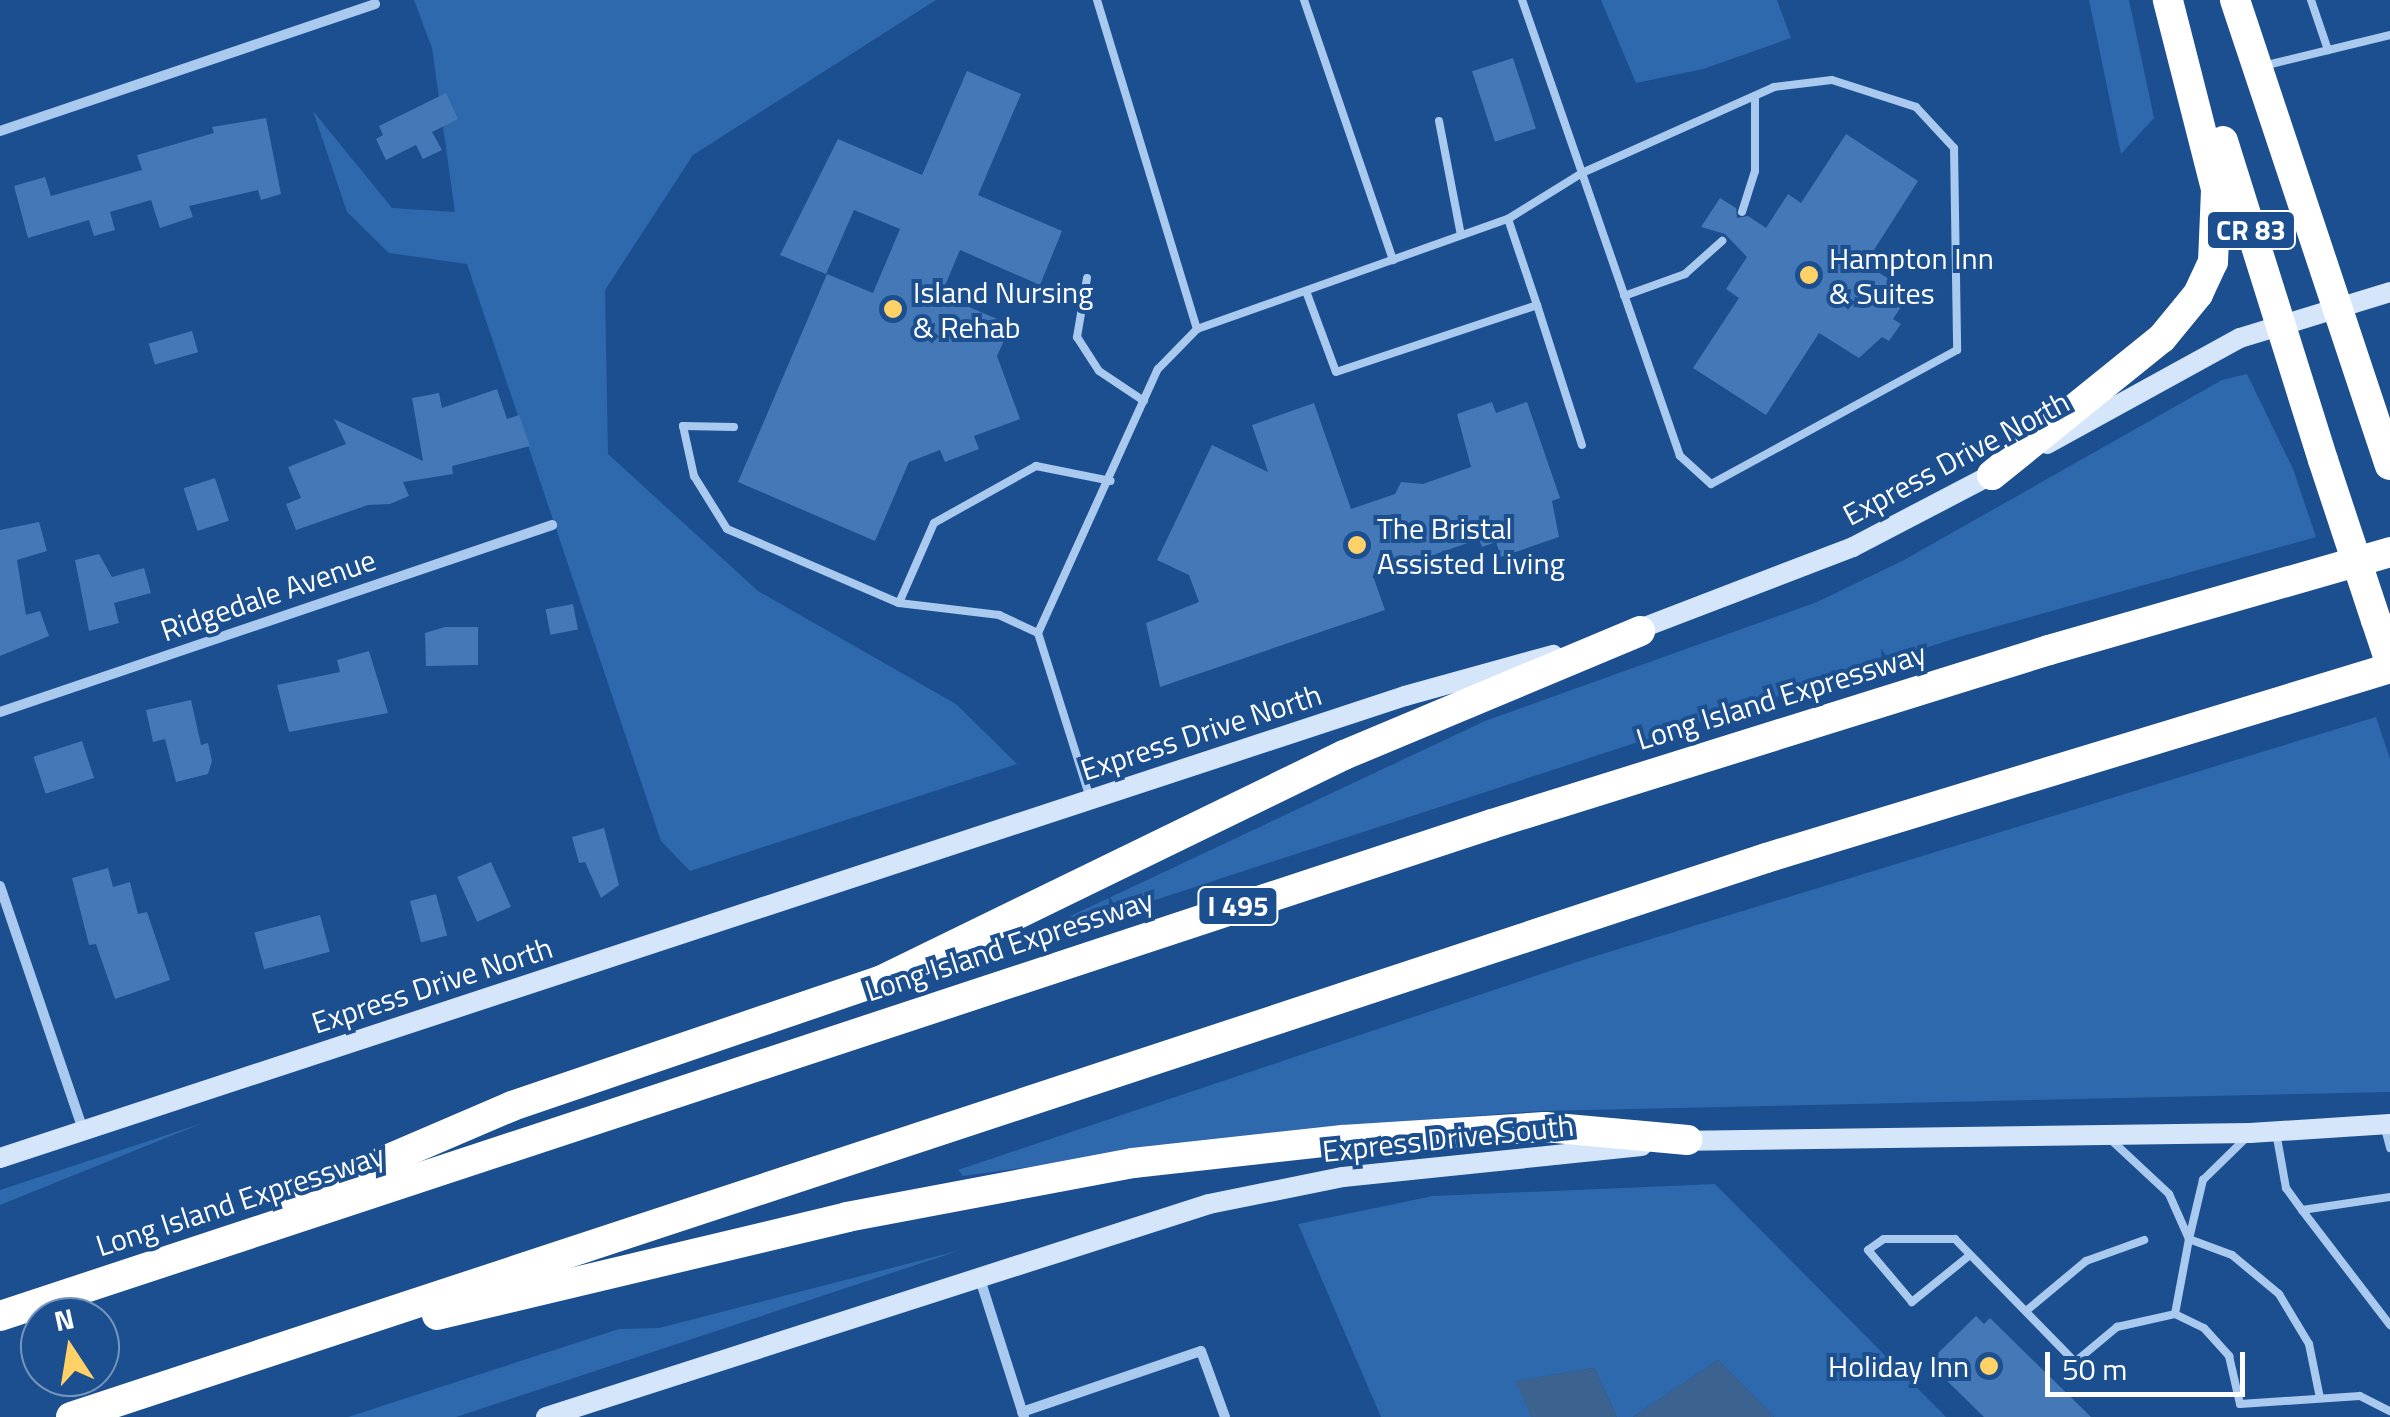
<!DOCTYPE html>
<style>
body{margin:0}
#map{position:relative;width:2390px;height:1417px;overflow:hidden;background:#1b4f8f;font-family:"Titillium Web",sans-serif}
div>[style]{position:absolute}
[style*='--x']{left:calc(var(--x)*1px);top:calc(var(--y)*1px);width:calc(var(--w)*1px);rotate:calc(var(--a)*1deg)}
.green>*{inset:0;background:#2e69ad}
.water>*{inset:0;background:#3c6290}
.building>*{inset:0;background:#4478b7;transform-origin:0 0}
.lane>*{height:8px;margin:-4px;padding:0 4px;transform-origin:4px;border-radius:4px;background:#a9c9ee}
.street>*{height:10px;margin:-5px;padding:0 5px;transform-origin:5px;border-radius:5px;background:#a9c9ee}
.secondary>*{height:20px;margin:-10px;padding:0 10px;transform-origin:10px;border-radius:10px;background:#d6e6fa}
.highway>*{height:30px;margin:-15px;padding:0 15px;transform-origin:15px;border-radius:15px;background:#fff}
.highway-bridge>*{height:30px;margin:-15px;padding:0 15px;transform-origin:15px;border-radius:15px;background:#fff}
.dots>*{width:28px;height:28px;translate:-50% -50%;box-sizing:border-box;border:5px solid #1b4f8f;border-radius:50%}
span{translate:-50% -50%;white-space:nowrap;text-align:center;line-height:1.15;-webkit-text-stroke:8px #1b4f8f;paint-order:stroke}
.shield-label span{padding:2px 8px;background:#1b4f8f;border:2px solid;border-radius:8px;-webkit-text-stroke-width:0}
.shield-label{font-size:28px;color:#fff;font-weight:700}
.poi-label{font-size:30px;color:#fff}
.left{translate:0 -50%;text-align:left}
.right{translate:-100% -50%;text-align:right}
.street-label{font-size:30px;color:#fff}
.north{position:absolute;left:20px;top:1297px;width:100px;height:100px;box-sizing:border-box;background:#1b4f8f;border:2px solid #7695bc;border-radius:50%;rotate:348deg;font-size:28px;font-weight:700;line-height:40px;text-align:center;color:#fff}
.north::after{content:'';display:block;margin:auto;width:35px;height:45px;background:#ffd166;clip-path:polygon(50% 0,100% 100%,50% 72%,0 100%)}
.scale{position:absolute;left:2045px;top:1352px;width:200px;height:45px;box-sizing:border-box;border:5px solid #fff;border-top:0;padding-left:12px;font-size:30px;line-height:35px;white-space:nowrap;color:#fff;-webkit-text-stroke:8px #1b4f8f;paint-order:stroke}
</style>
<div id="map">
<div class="green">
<div style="clip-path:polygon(414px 0,936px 0,693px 155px,605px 290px,608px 454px,758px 591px,956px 704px,1017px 764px,690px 871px,661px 841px,467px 264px,389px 253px,347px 212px,313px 111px,392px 208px,455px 212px,432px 48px)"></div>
<div style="clip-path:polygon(1601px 0,1777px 0,1791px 38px,1703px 69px,1636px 83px)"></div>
<div style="clip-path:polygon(2089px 0,2129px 0,2154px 118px,2121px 154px)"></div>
<div style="clip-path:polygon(2247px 374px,2293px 469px,2316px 537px,1959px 637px,1030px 941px,1030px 935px,1485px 721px,1817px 602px,1904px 560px,2222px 380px)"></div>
<div style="clip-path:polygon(2376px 717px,2390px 759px,2390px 1092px,1540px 1111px,1316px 1128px,963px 1176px,958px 1170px,1586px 959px)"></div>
<div style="clip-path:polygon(203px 1123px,0 1205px,0 1190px)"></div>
<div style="clip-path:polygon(1715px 1184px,1946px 1417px,1774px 1417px,1718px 1360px,1633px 1417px,1617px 1417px,1594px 1368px,1516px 1381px,1532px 1417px,1381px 1417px,1298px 1224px,1433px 1196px)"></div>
<div style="clip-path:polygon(961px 1250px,456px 1417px,348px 1417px,619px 1329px,659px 1328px)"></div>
</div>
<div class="water">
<div style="clip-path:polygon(1718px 1360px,1774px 1417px,1633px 1417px)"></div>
<div style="clip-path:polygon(1594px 1368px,1617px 1417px,1532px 1417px,1515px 1381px)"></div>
</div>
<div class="building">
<div style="left:1513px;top:58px;width:74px;height:43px;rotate:72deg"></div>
<div style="clip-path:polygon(967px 71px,1021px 94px,978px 195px,1062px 231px,1040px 285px,960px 250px,941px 295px,1011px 325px,997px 356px,1020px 419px,974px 436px,979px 449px,945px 462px,940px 450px,909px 462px,875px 541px,738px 482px,827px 274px,873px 293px,900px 229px,854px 210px,826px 274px,780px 255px,838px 139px,922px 175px)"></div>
<div style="clip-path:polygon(446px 93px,458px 119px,432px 132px,442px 150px,423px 159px,416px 145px,386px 160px,376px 139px,383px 135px,379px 126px)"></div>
<div style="clip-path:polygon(266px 118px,281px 194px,261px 200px,258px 190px,189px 206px,193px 217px,160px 228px,151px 200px,110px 212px,115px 230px,94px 236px,89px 220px,28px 238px,14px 186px,45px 177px,51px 196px,142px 170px,137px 155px,214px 133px,212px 127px)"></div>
<div style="clip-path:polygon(1846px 134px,1918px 181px,1865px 264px,1902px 287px,1894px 299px,1903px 304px,1893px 319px,1901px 324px,1889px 341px,1882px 337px,1859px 358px,1819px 333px,1766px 415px,1693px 368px,1739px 298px,1726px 289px,1747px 257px,1725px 234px,1701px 227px,1720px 198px,1736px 208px,1737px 218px,1748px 216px,1766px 228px,1788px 194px,1801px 203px)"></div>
<div style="left:192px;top:331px;width:22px;height:45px;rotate:74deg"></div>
<div style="clip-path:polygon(497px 389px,507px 419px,519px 415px,530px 446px,452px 466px,453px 474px,403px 482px,409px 496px,390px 504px,368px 505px,296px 530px,286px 504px,301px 498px,288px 467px,346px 444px,334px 419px,423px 461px,412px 398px,439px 393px,442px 408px)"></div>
<div style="clip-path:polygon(1492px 402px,1496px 413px,1527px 402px,1560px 498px,1552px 501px,1559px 537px,1501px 557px,1496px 542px,1482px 547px,1479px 539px,1373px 576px,1385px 610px,1160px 687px,1146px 623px,1199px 602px,1189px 575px,1157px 560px,1212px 445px,1268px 472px,1252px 425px,1314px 403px,1351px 509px,1395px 494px,1401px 482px,1423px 484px,1471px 467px,1457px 414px)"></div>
<div style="left:215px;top:478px;width:45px;height:33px;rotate:72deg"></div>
<div style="clip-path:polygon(39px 522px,47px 551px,17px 560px,26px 615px,40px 611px,49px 636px,0 656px,0 530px)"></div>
<div style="clip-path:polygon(99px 554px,112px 577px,144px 568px,151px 593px,114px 603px,119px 623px,89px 631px,75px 560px)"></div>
<div style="left:573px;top:604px;width:26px;height:28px;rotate:79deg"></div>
<div style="clip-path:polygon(445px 627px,478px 627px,478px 665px,426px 666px,425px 633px)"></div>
<div style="clip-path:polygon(369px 651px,388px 713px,289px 732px,277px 685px,340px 672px,337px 660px)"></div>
<div style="clip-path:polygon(191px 700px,201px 745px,208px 743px,212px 761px,208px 774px,176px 782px,165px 739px,153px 742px,146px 710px)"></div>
<div style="left:82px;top:741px;width:39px;height:51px;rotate:72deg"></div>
<div style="clip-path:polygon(604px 828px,619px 885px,601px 898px,585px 862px,579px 863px,572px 837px)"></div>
<div style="left:491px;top:862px;width:49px;height:37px;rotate:66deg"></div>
<div style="clip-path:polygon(108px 868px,113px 887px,130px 882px,138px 914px,147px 912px,170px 980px,115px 999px,96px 944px,89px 945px,72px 878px)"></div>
<div style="left:436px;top:894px;width:43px;height:27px;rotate:75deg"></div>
<div style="left:320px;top:915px;width:38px;height:68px;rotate:75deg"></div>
<div style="clip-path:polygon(1976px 1316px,1984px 1324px,1990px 1318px,2091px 1417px,1984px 1417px,1936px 1370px,1942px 1363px,1935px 1356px)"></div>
</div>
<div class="lane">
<div style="--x:1097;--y:0;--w:344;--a:73.1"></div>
<div style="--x:1304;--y:0;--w:275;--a:71.1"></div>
<div style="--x:2311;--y:0;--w:53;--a:71.2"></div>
<div style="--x:2263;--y:66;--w:131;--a:-13.7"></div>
<div style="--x:1439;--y:121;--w:116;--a:79.1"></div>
<div style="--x:1742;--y:212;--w:43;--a:-72.4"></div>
<div style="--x:1755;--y:171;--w:75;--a:-90"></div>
<div style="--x:1087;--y:278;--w:60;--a:99.6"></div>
<div style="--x:1077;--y:337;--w:40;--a:57.1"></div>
<div style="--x:1099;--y:371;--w:54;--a:33.7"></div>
<div style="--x:1306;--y:291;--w:86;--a:69.7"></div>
<div style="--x:1336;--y:372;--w:212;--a:-18.4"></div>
<div style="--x:1537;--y:305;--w:91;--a:-108.6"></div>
<div style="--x:1624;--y:296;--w:65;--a:-19.8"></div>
<div style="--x:1685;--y:274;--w:50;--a:-41.7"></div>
<div style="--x:1537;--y:305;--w:147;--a:72.2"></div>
<div style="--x:734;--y:427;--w:51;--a:-178.9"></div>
<div style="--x:683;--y:426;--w:51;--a:77.6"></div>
<div style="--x:694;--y:476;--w:62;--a:58.1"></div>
<div style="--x:727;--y:529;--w:187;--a:23.3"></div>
<div style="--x:899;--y:603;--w:101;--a:6.8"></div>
<div style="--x:999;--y:615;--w:43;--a:24.8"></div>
<div style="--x:899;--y:603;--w:87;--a:-66.4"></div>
<div style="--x:934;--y:523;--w:117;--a:-29.2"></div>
<div style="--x:1036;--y:466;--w:76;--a:11.3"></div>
<div style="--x:1090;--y:798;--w:173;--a:-107.5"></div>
<div style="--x:1038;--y:633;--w:290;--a:-65.6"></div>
<div style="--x:1158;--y:369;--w:56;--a:-45.7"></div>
<div style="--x:1197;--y:329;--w:330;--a:-19.5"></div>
<div style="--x:1508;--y:219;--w:87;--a:-31.9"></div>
<div style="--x:1582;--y:173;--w:210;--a:-24.1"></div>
<div style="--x:1774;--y:87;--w:58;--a:-6.9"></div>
<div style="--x:1832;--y:80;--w:88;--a:17.8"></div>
<div style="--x:1916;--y:107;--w:56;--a:47.2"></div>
<div style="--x:1954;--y:148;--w:202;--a:89.1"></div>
<div style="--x:1957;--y:350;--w:280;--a:151.4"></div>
<div style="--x:1711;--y:484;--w:42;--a:-137.9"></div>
<div style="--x:1680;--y:456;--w:299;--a:-109.1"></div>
<div style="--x:1582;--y:173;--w:183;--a:-109.1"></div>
<div style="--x:2384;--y:1125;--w:24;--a:75"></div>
<div style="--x:2276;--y:1132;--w:57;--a:79.9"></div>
<div style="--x:2286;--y:1188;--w:27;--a:54"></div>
<div style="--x:2302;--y:1210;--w:89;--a:-8.4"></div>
<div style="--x:2109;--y:1138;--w:82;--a:43"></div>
<div style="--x:2169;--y:1194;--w:49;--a:66"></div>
<div style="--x:2189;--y:1239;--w:61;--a:-76.7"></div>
<div style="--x:2203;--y:1180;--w:62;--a:-44.3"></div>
<div style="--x:2302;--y:1210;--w:145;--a:52.6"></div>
<div style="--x:1970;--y:1255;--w:75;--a:141"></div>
<div style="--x:1912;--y:1302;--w:68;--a:-130.2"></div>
<div style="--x:1868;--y:1250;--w:19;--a:-35"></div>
<div style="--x:1884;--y:1239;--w:71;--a:0"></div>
<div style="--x:1955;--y:1239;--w:172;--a:45.7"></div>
<div style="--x:2075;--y:1362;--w:55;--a:-39.8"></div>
<div style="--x:2117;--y:1327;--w:59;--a:-12.6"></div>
<div style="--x:2026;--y:1311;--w:78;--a:-39.8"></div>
<div style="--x:2086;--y:1261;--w:62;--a:-19.9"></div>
<div style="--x:2320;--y:1398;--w:55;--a:-101.5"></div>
<div style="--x:2309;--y:1344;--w:58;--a:-121"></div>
<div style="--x:2279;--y:1294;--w:61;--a:-140.3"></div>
<div style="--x:2232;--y:1255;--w:46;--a:-159.6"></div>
<div style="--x:2189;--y:1239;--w:76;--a:100.6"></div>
<div style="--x:2175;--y:1314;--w:32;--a:26"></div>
<div style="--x:2204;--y:1328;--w:38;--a:48"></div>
<div style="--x:2229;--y:1356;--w:49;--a:77.1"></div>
<div style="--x:2240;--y:1404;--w:120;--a:-3.8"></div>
<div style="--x:2360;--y:1396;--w:34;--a:27"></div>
</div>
<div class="street">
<div style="--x:0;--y:131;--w:396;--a:-18.7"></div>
<div style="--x:0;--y:712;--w:583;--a:-18.71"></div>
<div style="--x:0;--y:886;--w:258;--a:71.2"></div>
<div style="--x:979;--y:1276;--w:148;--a:72.3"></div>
<div style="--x:1022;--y:1412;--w:189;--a:-18.8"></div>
<div style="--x:1201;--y:1351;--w:70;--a:70"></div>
</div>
<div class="secondary">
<div style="--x:2047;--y:444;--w:220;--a:-28.8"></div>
<div style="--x:2240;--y:338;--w:157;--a:-17"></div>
<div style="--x:1629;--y:633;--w:240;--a:-21"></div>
<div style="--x:1853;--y:547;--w:166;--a:-27.6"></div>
<div style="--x:1675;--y:1141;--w:575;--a:-0.8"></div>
<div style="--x:2250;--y:1133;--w:140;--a:-3.7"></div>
<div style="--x:0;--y:1158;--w:1479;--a:-18.2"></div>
<div style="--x:1405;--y:696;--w:154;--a:-15.5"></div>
<div style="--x:546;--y:1417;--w:696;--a:-17.81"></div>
<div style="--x:1209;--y:1204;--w:137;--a:-11.4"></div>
<div style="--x:1343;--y:1177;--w:300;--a:-5.9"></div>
</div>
<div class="highway">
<div style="--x:2235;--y:0;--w:490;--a:71.6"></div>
<div style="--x:2223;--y:141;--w:334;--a:72.6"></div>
<div style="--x:1992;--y:475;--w:218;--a:-38.9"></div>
<div style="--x:2162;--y:338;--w:57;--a:-50.7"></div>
<div style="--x:2198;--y:294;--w:35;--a:-65"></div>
<div style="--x:2213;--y:262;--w:73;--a:-87.6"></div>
<div style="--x:2216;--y:189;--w:195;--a:-104.3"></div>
<div style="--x:2376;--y:620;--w:44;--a:71.6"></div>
<div style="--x:286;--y:1203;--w:246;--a:-23.2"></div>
<div style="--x:512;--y:1106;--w:389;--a:-18.8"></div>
<div style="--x:880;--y:981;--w:516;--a:-25.97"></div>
<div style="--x:1344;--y:755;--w:321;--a:-22.7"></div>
<div style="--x:437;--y:1315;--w:422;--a:-13.4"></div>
<div style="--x:847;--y:1217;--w:291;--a:-10.7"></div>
<div style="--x:1133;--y:1163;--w:211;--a:-6.3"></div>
<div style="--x:1343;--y:1140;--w:202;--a:-3.7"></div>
<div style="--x:1545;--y:1127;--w:143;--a:5.2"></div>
<div style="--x:0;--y:1316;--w:1571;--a:-18.25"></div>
<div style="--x:1492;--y:824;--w:584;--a:-17.35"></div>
<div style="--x:2049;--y:650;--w:355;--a:-16"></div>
<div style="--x:71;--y:1417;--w:1785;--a:-18.25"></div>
<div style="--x:1766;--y:858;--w:652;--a:-16.93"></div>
</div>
<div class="highway-bridge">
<div style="--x:2323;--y:460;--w:169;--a:71.7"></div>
</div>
<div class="dots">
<div style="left:1809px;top:275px;background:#ffd166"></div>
<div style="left:893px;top:309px;background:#ffd166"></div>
<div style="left:1357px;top:545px;background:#ffd166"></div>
<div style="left:1989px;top:1366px;background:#ffd166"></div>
</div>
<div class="shield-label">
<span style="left:2251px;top:230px">CR 83</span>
<span style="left:1238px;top:906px">I 495</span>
</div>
<div class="poi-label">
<span class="left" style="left:1829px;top:275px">Hampton Inn<br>&amp; Suites</span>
<span class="left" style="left:913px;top:309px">Island Nursing<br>&amp; Rehab</span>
<span class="left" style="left:1377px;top:545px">The Bristal<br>Assisted Living</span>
<span class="right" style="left:1969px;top:1366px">Holiday Inn</span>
</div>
<div class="street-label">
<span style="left:1956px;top:458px;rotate:-28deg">Express Drive North</span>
<span style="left:268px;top:595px;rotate:-19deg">Ridgedale Avenue</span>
<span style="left:1781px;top:696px;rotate:-17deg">Long Island Expressway</span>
<span style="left:1201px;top:732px;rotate:-18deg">Express Drive North</span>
<span style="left:1009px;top:945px;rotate:-18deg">Long Island Expressway</span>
<span style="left:432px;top:985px;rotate:-18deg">Express Drive North</span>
<span style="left:1448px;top:1138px;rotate:-6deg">Express Drive South</span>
<span style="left:240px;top:1200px;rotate:-18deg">Long Island Expressway</span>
</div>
<div class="north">N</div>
<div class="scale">50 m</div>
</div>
